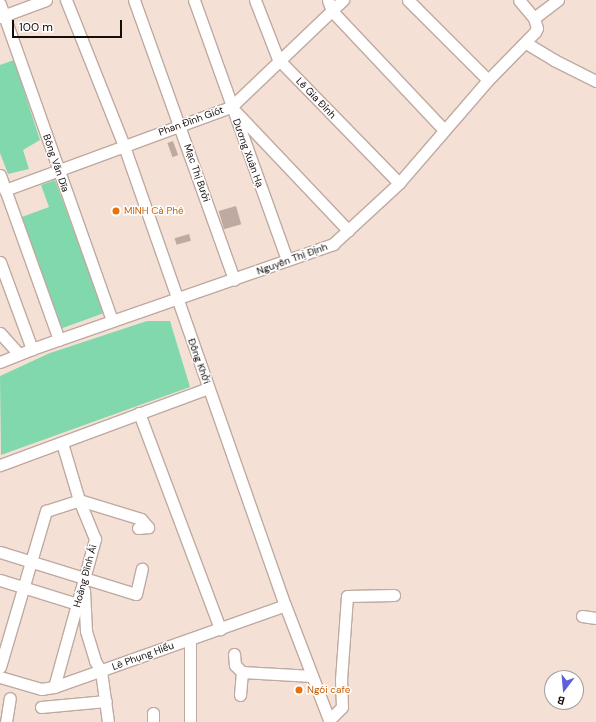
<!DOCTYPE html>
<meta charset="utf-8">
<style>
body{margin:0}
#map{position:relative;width:596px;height:722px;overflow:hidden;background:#f5e0d6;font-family:"DM Sans",sans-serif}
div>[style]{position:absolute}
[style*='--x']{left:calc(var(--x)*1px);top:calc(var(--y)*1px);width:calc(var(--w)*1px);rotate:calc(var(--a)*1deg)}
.green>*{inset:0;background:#80d8ac}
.building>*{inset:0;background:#beaaa0;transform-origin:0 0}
.roads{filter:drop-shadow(1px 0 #beaaa0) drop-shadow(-1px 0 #beaaa0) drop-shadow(0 1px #beaaa0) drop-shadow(0 -1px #beaaa0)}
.minor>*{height:11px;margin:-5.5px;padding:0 5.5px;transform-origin:5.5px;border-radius:5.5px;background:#fff}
.dots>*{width:11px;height:11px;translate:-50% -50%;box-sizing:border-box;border:2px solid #fff;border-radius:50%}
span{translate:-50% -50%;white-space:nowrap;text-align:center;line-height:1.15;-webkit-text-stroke:3px #fff;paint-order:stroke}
.street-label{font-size:10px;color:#140d0a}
.food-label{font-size:10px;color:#c56008}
.left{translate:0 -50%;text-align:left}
.north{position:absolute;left:544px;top:670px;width:40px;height:40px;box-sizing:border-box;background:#fff;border:1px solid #a19e9d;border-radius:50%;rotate:196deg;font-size:11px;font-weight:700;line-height:16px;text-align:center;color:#140d0a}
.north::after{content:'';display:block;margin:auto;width:14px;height:18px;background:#5d60d8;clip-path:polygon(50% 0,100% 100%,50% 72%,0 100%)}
.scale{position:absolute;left:12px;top:20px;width:110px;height:18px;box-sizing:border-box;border:2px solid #140d0a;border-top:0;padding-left:5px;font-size:12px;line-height:14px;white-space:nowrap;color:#140d0a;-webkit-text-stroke:3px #fff;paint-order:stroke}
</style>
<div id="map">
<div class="green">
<div style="clip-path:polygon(14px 60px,40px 140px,23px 150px,29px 169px,8px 174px,0 153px,0 65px)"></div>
<div style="clip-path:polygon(55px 180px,104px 313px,60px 329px,19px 218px,49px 207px,41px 185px)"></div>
<div style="clip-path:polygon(147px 321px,170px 321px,190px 387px,1px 455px,0 376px,50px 353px)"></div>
</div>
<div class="building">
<div style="left:173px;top:141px;width:15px;height:6px;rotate:70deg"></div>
<div style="left:236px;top:206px;width:19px;height:18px;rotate:74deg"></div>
<div style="left:189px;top:234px;width:7px;height:15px;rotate:74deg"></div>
</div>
<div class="roads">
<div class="minor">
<div style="--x:66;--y:0;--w:157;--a:68.3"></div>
<div style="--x:124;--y:146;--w:486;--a:70.7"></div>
<div style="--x:285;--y:605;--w:125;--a:69"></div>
<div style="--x:134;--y:0;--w:297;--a:70.3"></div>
<div style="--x:194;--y:0;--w:276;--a:70.3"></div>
<div style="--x:255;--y:0;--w:63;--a:68.7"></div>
<div style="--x:278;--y:59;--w:173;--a:45.7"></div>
<div style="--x:328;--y:0;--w:12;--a:70"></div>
<div style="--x:332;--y:11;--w:163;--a:46.7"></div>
<div style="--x:408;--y:0;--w:113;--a:45"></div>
<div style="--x:0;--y:4;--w:336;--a:70.5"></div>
<div style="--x:0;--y:17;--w:49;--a:-20.3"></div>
<div style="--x:534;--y:18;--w:30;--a:-37"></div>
<div style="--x:526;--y:43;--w:33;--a:31"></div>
<div style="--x:554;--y:60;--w:47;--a:26.6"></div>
<div style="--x:234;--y:110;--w:166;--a:46.5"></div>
<div style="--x:0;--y:175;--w:175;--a:70.3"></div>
<div style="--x:5;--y:190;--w:241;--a:-20.2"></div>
<div style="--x:231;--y:107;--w:155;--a:-43.7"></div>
<div style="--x:0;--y:262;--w:93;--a:69.8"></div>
<div style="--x:0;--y:333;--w:28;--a:48"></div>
<div style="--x:0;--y:362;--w:35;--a:-22"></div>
<div style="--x:32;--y:349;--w:319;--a:-19.2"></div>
<div style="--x:333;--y:244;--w:90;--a:-42.7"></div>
<div style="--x:399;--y:183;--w:136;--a:-49.2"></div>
<div style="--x:488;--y:80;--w:67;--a:-45.6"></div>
<div style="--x:535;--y:32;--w:4;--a:-63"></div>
<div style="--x:537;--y:28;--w:10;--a:-107"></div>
<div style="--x:534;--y:18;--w:23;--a:-130"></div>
<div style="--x:139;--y:413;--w:231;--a:69.4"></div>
<div style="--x:0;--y:465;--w:222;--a:-20.3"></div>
<div style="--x:0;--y:552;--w:142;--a:17.2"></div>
<div style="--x:136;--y:594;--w:26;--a:-77"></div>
<div style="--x:0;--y:580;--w:81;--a:17.3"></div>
<div style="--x:84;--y:590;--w:41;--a:87.2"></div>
<div style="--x:86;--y:631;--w:31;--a:73"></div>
<div style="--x:95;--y:661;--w:12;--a:59"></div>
<div style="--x:101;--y:671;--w:51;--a:82.2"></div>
<div style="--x:582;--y:616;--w:14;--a:8"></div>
<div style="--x:234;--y:654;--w:11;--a:85"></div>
<div style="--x:235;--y:665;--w:10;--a:45"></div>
<div style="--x:242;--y:672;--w:23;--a:95"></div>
<div style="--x:0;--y:667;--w:163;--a:-73.6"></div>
<div style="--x:46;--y:511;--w:35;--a:-18"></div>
<div style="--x:79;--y:500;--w:65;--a:17"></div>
<div style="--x:141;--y:519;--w:11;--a:49"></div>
<div style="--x:148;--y:527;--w:10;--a:174"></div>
<div style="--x:242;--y:672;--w:70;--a:3.3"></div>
<div style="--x:0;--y:677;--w:43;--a:16.3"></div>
<div style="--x:41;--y:689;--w:13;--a:-9"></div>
<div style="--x:54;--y:687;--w:245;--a:-19.5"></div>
<div style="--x:54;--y:687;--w:154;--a:-74.5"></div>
<div style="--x:95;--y:539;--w:42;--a:-112.3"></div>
<div style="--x:79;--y:500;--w:59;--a:-106.6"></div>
<div style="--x:41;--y:707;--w:65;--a:-5.3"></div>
<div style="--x:153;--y:713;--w:9;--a:90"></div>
<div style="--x:329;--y:720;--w:18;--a:-45"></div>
<div style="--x:342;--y:707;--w:27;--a:-92"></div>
<div style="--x:341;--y:680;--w:84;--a:-85.9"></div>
<div style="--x:347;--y:596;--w:47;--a:-1.2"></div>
<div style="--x:6;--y:722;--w:24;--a:-81"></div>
<div style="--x:190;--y:722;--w:83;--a:-90"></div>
</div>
</div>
<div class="dots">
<div style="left:116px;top:211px;background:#e8710a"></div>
<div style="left:299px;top:690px;background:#e8710a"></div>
</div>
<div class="street-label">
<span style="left:316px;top:98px;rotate:46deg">Lê Gia Đỉnh</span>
<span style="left:191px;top:121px;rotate:-20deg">Phan Đình Giót</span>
<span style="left:248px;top:153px;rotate:70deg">Dương Xuân Hạ</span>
<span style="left:56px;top:163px;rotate:71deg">Bông Văn Dĩa</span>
<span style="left:197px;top:173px;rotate:71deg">Mạc Thị Bưởi</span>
<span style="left:292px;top:259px;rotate:-20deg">Nguyễn Thị Định</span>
<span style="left:199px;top:361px;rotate:70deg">Đồng Khởi</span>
<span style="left:85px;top:576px;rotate:-75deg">Hoàng Đình Ái</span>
<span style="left:143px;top:656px;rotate:-20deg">Lê Phụng Hiểu</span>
</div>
<div class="food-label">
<span class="left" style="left:124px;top:211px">MINH Cà Phê</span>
<span class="left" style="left:307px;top:690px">Ngói cafe</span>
</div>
<div class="north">B</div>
<div class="scale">100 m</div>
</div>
